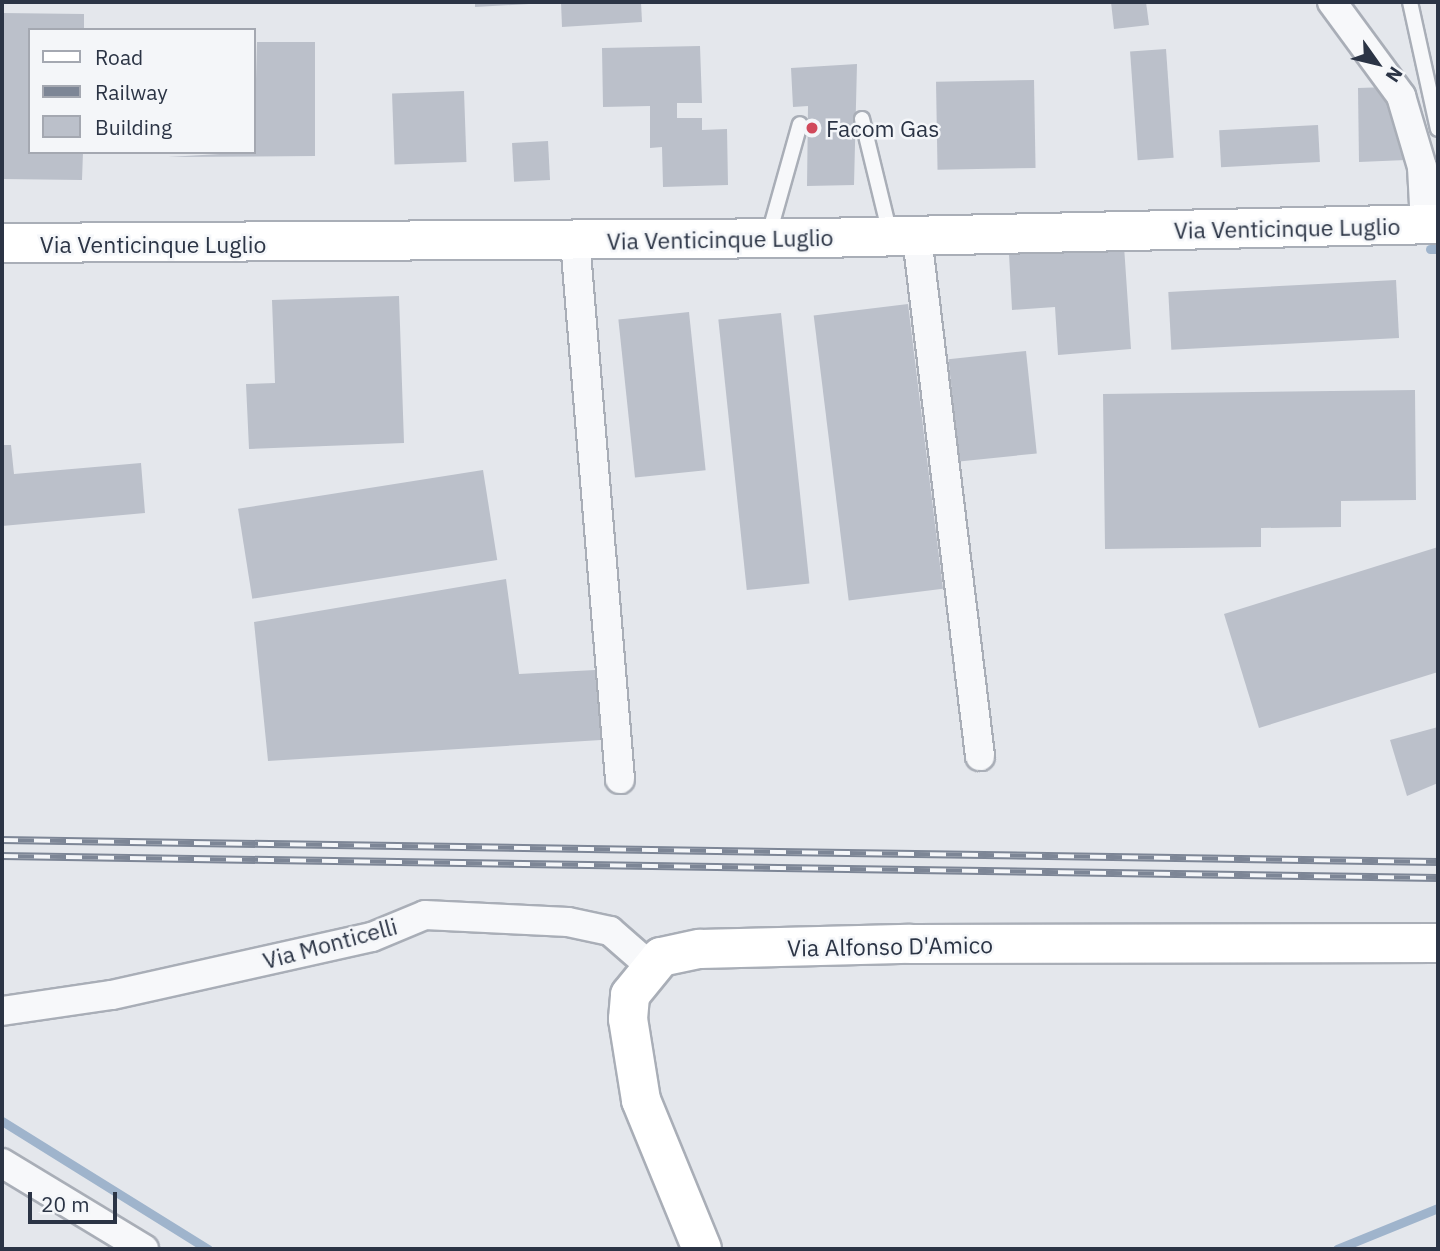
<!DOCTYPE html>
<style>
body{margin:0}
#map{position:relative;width:1440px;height:1251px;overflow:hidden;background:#e4e7ec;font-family:"IBM Plex Sans",sans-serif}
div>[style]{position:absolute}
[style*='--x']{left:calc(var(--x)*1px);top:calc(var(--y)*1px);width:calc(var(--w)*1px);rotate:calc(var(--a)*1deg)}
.stream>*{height:9px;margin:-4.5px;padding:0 4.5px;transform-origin:4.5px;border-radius:4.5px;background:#9fb4cc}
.building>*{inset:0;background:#bbc0ca;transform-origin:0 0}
.roads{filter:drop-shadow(2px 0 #a9aeb7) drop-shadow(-2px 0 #a9aeb7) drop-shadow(0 2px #a9aeb7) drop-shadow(0 -2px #a9aeb7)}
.lane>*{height:14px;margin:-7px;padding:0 7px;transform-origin:7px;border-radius:7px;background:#f7f8fa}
.street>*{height:28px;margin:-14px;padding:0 14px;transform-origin:14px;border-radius:14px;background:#f7f8fa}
.secondary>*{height:38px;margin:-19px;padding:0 19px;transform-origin:19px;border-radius:19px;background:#fff}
.primary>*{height:38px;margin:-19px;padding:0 19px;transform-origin:19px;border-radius:19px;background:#fff}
.rail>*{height:8px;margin-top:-4px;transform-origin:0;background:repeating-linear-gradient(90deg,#f4f6f9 0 16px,#7d8696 0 32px);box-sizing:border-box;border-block:2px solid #7d8696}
.dots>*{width:19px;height:19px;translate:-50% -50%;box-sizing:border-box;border:4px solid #f4f6f9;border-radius:50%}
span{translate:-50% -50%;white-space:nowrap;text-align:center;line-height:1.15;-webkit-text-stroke:5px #f4f6f9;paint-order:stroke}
.poi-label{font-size:23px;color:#2b3445}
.left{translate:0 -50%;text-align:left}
.street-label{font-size:23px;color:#2b3445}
.frame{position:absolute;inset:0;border:4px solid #2b3445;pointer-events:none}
.legend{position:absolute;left:28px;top:28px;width:228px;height:126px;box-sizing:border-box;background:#f4f6f9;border:2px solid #a4a8b1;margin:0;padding:9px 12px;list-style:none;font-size:21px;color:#2b3445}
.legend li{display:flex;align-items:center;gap:14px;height:35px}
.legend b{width:35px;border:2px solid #a4a8b1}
.north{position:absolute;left:1342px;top:28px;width:70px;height:70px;-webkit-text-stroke:5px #f4f6f9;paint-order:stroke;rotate:124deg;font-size:19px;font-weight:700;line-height:28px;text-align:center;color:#2b3445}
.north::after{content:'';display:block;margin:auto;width:24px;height:32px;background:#2b3445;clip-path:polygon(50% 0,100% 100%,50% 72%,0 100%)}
.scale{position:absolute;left:28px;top:1192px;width:89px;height:32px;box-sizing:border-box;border:4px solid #2b3445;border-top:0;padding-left:9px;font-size:21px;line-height:24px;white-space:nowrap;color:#2b3445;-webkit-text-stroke:5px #f4f6f9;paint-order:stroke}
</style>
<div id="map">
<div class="stream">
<div style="--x:1430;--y:249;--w:8;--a:0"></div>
<div style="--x:2;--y:1121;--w:243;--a:31.9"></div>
<div style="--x:1337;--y:1249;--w:109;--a:-22.1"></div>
</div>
<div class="building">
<div style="clip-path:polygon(475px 2px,529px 2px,529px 4px,475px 7px)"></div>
<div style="clip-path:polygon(561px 2px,641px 2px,642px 22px,562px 27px)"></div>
<div style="clip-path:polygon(1111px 2px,1146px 2px,1149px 25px,1114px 29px)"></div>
<div style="clip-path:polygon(2px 13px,84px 14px,84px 30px,30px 30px,30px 152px,83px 152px,82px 180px,2px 179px)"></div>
<div style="clip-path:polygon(257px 42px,315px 42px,315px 156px,168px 157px,254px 152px)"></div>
<div style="clip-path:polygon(700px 46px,702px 103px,677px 103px,677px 118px,702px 118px,702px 130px,727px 129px,728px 185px,663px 187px,662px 147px,650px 148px,650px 106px,603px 107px,602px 48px)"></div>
<div style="left:1166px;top:49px;width:109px;height:36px;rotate:86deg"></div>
<div style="clip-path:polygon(857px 64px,854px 185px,807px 186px,808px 106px,793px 107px,791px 68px)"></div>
<div style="left:1034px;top:80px;width:88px;height:98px;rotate:89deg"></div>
<div style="clip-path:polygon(1388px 87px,1406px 160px,1359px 162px,1358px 88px)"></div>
<div style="left:464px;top:91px;width:71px;height:72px;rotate:88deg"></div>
<div style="left:1318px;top:125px;width:37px;height:99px;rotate:87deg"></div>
<div style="left:548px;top:141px;width:39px;height:36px;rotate:87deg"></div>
<div style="clip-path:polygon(1124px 246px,1131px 349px,1058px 355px,1055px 307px,1012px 310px,1009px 254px)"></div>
<div style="left:1396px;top:280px;width:58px;height:228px;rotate:87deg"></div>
<div style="clip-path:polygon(399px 296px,404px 443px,249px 449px,246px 384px,275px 383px,272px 300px)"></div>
<div style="left:908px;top:304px;width:287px;height:95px;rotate:83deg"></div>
<div style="left:689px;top:312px;width:159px;height:71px;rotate:84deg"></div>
<div style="left:781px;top:313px;width:272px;height:63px;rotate:84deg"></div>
<div style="left:1026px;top:351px;width:103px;height:78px;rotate:84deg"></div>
<div style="clip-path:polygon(1415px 390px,1416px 500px,1341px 501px,1341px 527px,1261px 528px,1261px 547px,1105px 549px,1103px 394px)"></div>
<div style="clip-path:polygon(2px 445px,11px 445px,14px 474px,141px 463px,145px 513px,2px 526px)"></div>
<div style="left:483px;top:470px;width:91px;height:248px;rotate:81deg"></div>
<div style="clip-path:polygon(1438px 547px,1438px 672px,1259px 728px,1224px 614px)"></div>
<div style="clip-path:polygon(506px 579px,519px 674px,595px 670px,601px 740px,268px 761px,254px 622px)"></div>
<div style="clip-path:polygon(1438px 727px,1438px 783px,1407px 796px,1390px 740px)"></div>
</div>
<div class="roads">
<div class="lane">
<div style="--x:1410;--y:2;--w:130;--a:77.6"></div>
<div style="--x:862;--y:119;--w:118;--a:76.3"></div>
<div style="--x:769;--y:234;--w:114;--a:-74.3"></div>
</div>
<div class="street">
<div style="--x:1332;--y:2;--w:117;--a:53.7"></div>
<div style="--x:1401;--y:96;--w:74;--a:73.5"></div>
<div style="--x:1422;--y:167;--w:58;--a:87"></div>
<div style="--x:917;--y:237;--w:523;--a:83.08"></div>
<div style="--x:575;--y:241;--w:540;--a:85.22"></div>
<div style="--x:2;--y:1011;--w:111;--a:-8.3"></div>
<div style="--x:112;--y:995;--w:266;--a:-12.6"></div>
<div style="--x:372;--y:937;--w:57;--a:-22.5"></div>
<div style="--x:425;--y:915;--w:143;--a:2.8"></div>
<div style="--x:568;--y:922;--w:43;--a:12.1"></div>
<div style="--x:610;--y:931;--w:52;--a:41.1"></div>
<div style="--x:2;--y:1163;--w:166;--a:31.2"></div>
</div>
<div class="secondary">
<div style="--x:702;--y:1249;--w:161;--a:-112.3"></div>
<div style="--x:641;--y:1100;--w:82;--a:-99.1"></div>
<div style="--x:628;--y:1019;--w:24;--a:-85"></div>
<div style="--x:630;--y:995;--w:49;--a:-50.8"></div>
<div style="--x:661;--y:957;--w:40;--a:-12"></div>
<div style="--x:700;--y:949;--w:210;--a:-1.4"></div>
<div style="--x:910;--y:944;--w:528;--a:-0.11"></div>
</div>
<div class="primary">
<div style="--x:2;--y:243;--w:818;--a:-0.35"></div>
<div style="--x:820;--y:238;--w:618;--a:-1.3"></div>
</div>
</div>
<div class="rail">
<div style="--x:2;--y:840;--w:1436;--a:0.88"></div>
<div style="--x:2;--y:856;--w:1436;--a:0.88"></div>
</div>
<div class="dots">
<div style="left:812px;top:128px;background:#d1495b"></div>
</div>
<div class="poi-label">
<span class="left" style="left:826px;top:128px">Facom Gas</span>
</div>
<div class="street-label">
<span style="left:1287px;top:228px;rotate:-1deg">Via Venticinque Luglio</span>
<span style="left:720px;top:239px;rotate:-1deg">Via Venticinque Luglio</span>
<span style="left:153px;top:244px">Via Venticinque Luglio</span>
<span style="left:330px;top:943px;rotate:-15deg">Via Monticelli</span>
<span style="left:890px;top:946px;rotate:-1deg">Via Alfonso D'Amico</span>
</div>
<div class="frame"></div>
<ul class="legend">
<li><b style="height:9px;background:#fff"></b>Road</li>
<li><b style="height:9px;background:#7d8696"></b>Railway</li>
<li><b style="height:19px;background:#bbc0ca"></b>Building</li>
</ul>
<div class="north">N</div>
<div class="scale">20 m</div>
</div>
